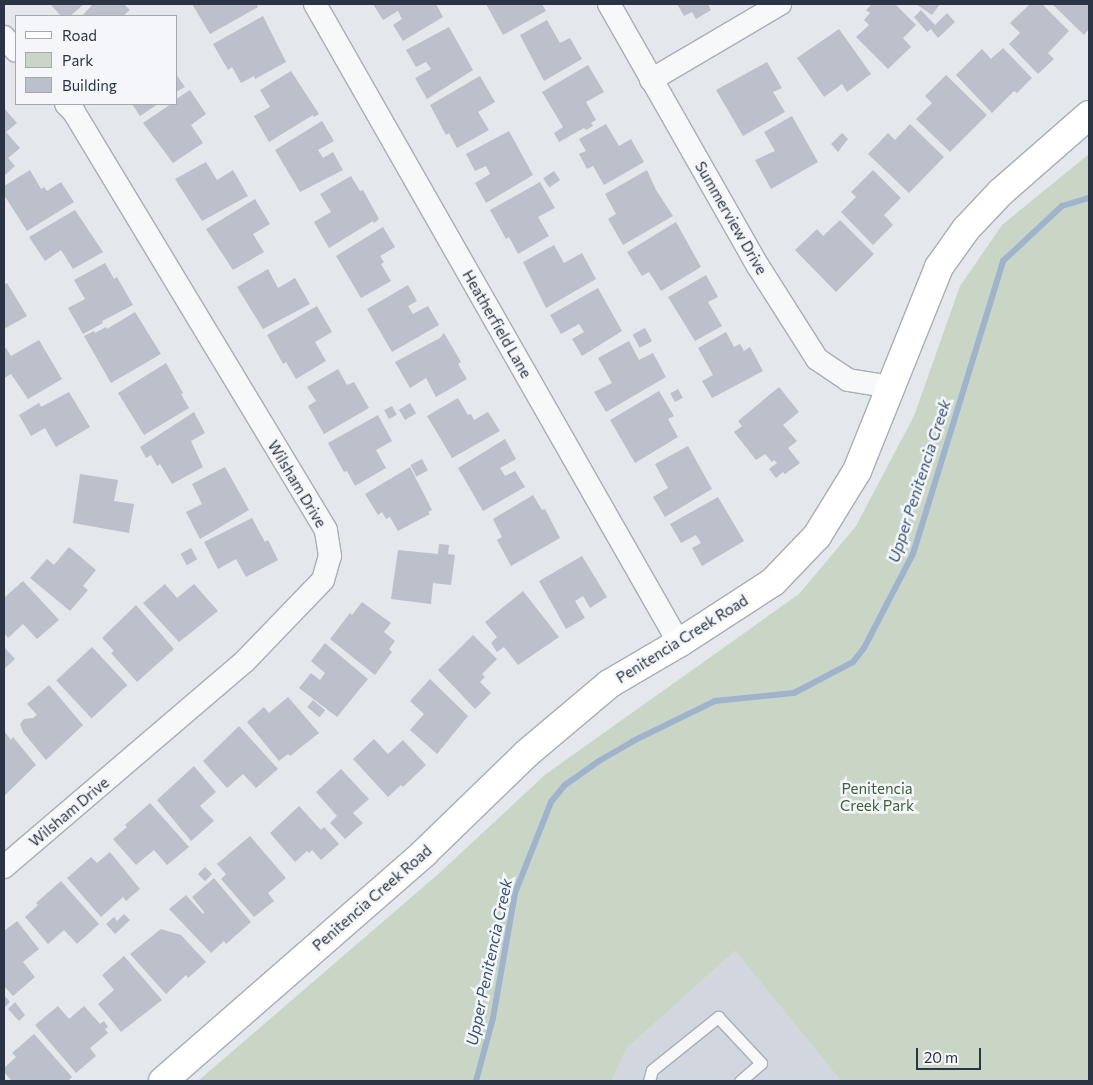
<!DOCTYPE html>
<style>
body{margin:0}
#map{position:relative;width:1093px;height:1085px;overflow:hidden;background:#e4e7ec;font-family:Commissioner,sans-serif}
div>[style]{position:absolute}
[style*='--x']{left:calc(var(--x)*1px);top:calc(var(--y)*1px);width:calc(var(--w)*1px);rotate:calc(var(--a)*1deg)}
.built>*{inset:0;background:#d2d6de}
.green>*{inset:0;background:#c9d6c5}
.stream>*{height:6px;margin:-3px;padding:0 3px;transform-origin:3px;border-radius:3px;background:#9fb4cc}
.building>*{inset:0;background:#bbc0ca;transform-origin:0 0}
.roads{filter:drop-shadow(1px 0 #a9aeb7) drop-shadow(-1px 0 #a9aeb7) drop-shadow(0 1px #a9aeb7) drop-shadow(0 -1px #a9aeb7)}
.lane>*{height:11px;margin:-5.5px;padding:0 5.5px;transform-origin:5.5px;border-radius:5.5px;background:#f7f8fa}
.street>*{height:22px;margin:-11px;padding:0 11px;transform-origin:11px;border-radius:11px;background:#f7f8fa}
.secondary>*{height:28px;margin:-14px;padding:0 14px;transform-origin:14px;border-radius:14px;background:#fff}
span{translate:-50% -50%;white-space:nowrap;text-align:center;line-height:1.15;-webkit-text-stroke:5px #f4f6f9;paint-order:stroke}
.street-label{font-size:15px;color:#2b3445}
.park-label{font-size:15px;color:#3f6138}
.water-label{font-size:16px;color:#34527a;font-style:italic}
.frame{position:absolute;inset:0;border:5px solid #2b3445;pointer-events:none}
.legend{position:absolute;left:15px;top:15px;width:162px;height:90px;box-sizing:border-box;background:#f4f6f9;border:1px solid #a4a8b1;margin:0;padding:6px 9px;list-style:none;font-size:15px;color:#2b3445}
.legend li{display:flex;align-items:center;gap:10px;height:25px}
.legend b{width:25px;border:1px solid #a4a8b1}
.scale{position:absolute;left:916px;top:1048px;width:65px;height:22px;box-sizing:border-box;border:2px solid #2b3445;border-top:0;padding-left:6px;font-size:15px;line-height:18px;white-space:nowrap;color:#2b3445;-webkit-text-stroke:4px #f4f6f9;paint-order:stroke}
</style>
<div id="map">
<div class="built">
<div style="clip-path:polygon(735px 951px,841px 1081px,612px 1081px,626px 1049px)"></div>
</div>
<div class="green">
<div style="clip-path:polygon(1089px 154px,1089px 1081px,841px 1081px,735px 951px,626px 1049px,612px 1081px,198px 1081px,436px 876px,546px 774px,799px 594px,856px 526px,914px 416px,960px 286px,1002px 225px)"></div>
</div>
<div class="stream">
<div style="--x:476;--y:1081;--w:65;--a:-74.9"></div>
<div style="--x:493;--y:1018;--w:127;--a:-80"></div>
<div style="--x:515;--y:893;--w:98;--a:-68.4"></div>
<div style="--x:551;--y:802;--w:22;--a:-51"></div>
<div style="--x:565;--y:785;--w:42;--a:-35.2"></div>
<div style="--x:599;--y:761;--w:39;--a:-30"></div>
<div style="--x:633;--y:741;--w:91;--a:-26"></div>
<div style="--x:715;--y:701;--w:79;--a:-5.8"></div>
<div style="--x:794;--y:693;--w:67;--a:-27.7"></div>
<div style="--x:853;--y:662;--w:18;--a:-52"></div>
<div style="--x:864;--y:648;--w:106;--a:-62.5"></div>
<div style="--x:913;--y:554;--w:307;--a:-72.9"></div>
<div style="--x:1003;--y:261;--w:81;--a:-43"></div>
<div style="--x:1062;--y:206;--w:28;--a:-17"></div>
</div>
<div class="building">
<div style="clip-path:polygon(50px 4px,84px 4px,70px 16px,61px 16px)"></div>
<div style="clip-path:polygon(93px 4px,124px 4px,130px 10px,123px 16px,82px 16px)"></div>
<div style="clip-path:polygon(192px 4px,256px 4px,258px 7px,210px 34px)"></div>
<div style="clip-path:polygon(373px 4px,436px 4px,443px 17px,403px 41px,393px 25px,402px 19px,398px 11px,383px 20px)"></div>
<div style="clip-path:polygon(486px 4px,542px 4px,546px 11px,503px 35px)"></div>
<div style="clip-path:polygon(677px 4px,708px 4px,711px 10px,696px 19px,692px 12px,684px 16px)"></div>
<div style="clip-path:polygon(872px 4px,895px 4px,916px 25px,903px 38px,911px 47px,888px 69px,856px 37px,869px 25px,864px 20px,870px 13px,866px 10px)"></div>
<div style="clip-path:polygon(916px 4px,940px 4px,932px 15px)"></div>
<div style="clip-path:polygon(1030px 4px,1042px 4px,1069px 31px,1048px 53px,1054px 59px,1038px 74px,1009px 44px,1020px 33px,1010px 23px)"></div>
<div style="clip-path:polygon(1052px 4px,1089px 4px,1089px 29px,1084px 35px)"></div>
<div style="clip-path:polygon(921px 10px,935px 25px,947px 13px,955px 22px,938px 38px,931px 29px,927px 32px,914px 17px)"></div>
<div style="clip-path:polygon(263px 16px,286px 62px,255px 79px,254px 76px,241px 83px,232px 67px,228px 70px,213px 44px)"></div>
<div style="clip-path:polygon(547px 20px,560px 43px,570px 38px,582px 59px,544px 81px,520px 35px)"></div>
<div style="clip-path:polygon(449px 27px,473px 70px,427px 99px,415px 78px,431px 69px,426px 62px,416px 67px,406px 50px)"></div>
<div style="clip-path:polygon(839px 29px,871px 74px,847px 92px,842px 84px,824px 97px,797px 58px)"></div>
<div style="clip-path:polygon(1003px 48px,1032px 78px,1017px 93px,1014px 91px,992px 113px,956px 75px,982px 49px,991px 59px)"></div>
<div style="clip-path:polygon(767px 62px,782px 88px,773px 92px,785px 112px,743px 136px,716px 90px)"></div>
<div style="clip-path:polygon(588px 65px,604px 92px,586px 102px,596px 120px,591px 123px,593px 126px,586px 130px,584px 128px,559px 142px,554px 133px,563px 127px,542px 92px)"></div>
<div style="clip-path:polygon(291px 71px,319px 114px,314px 117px,313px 115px,269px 142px,254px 116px,270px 107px,260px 90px)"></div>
<div style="clip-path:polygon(176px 74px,185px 87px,176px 92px)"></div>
<div style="clip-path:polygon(946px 75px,987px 115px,950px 152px,916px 119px,932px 103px,925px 96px)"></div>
<div style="clip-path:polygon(480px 76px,495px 102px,478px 112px,489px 130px,457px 148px,449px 133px,446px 135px,430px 105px)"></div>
<div style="clip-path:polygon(190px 90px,206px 114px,191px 125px,203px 143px,173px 163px,143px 123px,171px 104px,176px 104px,176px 99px)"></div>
<div style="clip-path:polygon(132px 104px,158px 104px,140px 116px)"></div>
<div style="clip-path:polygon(4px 108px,17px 123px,6px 132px,20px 148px,8px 158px,15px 166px,4px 176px)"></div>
<div style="clip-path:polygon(792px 116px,818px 162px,771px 189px,755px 160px,775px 151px,764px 132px)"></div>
<div style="clip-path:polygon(322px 121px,334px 141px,318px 150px,323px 158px,333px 152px,343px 170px,300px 192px,275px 150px)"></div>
<div style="clip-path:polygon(606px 124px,619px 146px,631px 139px,644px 162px,604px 185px,593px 166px,587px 169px,579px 154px,586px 151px,579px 139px)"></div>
<div style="clip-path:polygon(910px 124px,944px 157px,909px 193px,868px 154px,888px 133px,895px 140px)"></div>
<div style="clip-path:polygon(509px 131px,533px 175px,486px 203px,475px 183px,490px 174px,486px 166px,475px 171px,466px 154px)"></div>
<div style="clip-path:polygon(842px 133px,848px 139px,838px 152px,831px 144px)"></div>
<div style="clip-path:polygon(206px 162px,217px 180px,233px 170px,248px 196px,202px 221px,175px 179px)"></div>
<div style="clip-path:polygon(30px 170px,41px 189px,44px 187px,47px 191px,61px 182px,74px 202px,27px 231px,4px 195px,4px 186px)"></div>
<div style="clip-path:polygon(647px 170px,656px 190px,673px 216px,623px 245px,608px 219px,616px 214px,605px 194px)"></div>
<div style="clip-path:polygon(873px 170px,901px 198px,884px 215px,893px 225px,873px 245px,841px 212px,856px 197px,851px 192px)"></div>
<div style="left:554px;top:171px;width:11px;height:13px;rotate:56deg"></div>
<div style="clip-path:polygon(351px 176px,360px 191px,363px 190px,379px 219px,374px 223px,373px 221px,329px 248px,314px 222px,331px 212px,320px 194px)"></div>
<div style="clip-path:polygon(540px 182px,555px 208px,538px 217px,549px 236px,518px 254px,509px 237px,506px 239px,490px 210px)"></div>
<div style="clip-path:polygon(255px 199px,270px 224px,253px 234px,264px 252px,233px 270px,206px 229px)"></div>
<div style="clip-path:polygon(75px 210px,103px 252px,73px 269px,61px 250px,45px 261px,29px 237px)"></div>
<div style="clip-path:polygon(840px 220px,874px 254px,836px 292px,795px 250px,817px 229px,823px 236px)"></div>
<div style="clip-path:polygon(676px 222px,701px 267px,661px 291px,649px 272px,642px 276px,627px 252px)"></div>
<div style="clip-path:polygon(383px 227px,395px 247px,380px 256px,384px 262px,381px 264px,391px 281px,361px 298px,336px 256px)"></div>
<div style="clip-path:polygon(554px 245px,564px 263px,582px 253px,596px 279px,546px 308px,523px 262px)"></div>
<div style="clip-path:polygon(105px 263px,114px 279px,117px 277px,133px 305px,102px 321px,103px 323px,83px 334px,68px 308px,85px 299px,74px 280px)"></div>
<div style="clip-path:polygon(268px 269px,278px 288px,295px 278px,310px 304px,263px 329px,237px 287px)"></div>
<div style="clip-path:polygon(706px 275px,718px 297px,708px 302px,722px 326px,695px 341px,668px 297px)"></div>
<div style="clip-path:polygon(7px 283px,27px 316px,4px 329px,4px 285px)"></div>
<div style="clip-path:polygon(408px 285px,417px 301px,408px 306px,413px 314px,428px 306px,439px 325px,392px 352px,367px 309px)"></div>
<div style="clip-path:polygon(598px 288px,622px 331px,582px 356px,572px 339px,584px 332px,579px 324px,561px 334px,550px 315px)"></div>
<div style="clip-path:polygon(317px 306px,332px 332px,315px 342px,326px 361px,296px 379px,286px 362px,283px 364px,267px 335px)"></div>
<div style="clip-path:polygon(135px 312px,161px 354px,111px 383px,84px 336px,94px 331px,95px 333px,106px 327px,107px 329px)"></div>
<div style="left:645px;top:328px;width:15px;height:14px;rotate:62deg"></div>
<div style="clip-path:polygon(726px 332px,734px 347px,740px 344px,744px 351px,750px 347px,763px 371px,712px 398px,702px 381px,713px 375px,698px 348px)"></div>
<div style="clip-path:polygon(444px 333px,461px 362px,458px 364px,467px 379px,436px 397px,426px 378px,410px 388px,395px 362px,440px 338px)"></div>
<div style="clip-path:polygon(39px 340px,62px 379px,28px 399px,11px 374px,4px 378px,4px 349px,6px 348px,11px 356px)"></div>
<div style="clip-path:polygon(629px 341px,639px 360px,653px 353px,666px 377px,606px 412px,594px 392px,612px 383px,598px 358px)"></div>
<div style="clip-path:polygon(166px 363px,183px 393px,181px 394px,189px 408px,144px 435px,118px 393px)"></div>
<div style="clip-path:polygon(338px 369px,347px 385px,354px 382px,369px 408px,324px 434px,308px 406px,316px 401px,307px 387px)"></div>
<div style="clip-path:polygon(779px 387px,799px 412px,783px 425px,797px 441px,788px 448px,800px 463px,785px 474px,783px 472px,776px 478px,769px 469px,777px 463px,774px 460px,772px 462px,765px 454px,756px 460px,734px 432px,742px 426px,738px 421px)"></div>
<div style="left:678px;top:389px;width:10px;height:9px;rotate:61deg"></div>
<div style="clip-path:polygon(659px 391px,674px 416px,668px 419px,678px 437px,635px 463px,610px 420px)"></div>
<div style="clip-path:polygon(69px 392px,90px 427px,56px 447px,45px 428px,31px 436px,19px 415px,39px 403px,41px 407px)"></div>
<div style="clip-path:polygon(458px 398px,468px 415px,471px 414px,474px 420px,488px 412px,500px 431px,452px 458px,427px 416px)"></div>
<div style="left:410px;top:403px;width:12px;height:13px;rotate:59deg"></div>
<div style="left:392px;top:406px;width:10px;height:9px;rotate:61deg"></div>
<div style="clip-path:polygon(194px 412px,205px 433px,191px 441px,203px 467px,172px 484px,160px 464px,157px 466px,151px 455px,146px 458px,140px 447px)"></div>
<div style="clip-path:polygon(378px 415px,392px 441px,376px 450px,386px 468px,355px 486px,347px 471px,344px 472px,328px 443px)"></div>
<div style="clip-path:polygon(505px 439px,516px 459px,500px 468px,505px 476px,515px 471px,525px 487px,483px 511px,458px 468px)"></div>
<div style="clip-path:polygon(688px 446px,712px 489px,665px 517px,653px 497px,668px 488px,655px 464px)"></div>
<div style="left:422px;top:459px;width:13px;height:13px;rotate:63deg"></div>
<div style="clip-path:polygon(225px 467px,249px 510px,200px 539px,186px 512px,202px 504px,192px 484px)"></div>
<div style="clip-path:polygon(410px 467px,432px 510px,428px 512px,430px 514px,398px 531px,390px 517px,386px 519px,382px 512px,378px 515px,365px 494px)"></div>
<div style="clip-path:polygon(80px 474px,118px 480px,114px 501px,134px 504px,129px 533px,73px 523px)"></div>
<div style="clip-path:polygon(533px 495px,542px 510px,545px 509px,560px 538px,511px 566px,497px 540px,502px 537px,493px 519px)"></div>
<div style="clip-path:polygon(718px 497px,744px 541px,702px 566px,692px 548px,701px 543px,696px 535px,681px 543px,670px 524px)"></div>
<div style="clip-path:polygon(252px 518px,265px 542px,268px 540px,278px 560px,246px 577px,236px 559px,218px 569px,204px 542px)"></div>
<div style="clip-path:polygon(439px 544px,449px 545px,448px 554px,455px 555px,451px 585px,433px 583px,431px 604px,391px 599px,398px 550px,438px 554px)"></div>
<div style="clip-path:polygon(69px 547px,96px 570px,83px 586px,88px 590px,70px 611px,30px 578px,47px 559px,54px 565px)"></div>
<div style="left:191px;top:548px;width:13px;height:12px;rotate:61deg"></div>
<div style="clip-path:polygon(582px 556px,607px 597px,590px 608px,583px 596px,575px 601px,585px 618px,566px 629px,539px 581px)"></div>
<div style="clip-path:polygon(23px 581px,59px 620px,37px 639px,23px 624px,8px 638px,4px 633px,4px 598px)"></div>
<div style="clip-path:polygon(165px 584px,177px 598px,194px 584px,218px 611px,179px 642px,143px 603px)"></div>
<div style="clip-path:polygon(523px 591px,559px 637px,518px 665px,504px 647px,497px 652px,491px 643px,497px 637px,485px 622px)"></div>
<div style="clip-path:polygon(362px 602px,391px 623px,384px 632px,395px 641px,389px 649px,392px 652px,375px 675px,330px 639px,350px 613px,352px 615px)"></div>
<div style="clip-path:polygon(136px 605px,174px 649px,137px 682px,111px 653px,114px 651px,102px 638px)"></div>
<div style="clip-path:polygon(473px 635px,497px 659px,482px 674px,485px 677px,480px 682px,491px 693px,475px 709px,438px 670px)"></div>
<div style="clip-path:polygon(325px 643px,368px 679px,337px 717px,299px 688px,311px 673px,320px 680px,325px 673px,311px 661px)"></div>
<div style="clip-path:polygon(4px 647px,15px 659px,4px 669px)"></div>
<div style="left:92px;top:647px;width:52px;height:49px;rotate:47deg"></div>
<div style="clip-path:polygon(430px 679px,468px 716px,437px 754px,410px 730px,424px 714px,410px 701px)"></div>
<div style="clip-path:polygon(49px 685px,83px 725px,46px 760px,23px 732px,20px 724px,24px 719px,33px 718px,37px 715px,27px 704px)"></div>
<div style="clip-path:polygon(288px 697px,319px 733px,290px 756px,288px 754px,279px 761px,247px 722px,264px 707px,269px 713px)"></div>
<div style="left:313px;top:700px;width:16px;height:9px;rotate:40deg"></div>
<div style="clip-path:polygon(239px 726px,278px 769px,256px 788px,243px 774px,227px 788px,203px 761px)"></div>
<div style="clip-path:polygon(4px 731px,11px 740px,13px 737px,36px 765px,4px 796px)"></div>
<div style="clip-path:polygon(374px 739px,388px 754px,403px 740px,426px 765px,403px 787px,401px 785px,388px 797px,353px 759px)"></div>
<div style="clip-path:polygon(194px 766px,216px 792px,200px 806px,214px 821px,191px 841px,157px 800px)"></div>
<div style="clip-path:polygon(341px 769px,369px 799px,353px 813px,363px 823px,345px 839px,330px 823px,337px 816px,316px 792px)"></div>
<div style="clip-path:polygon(150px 803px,189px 847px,167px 865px,154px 850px,136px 865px,113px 839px,127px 827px,125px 825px)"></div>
<div style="clip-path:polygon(299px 806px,321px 830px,324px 827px,339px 844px,321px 860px,312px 850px,309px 853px,307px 851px,295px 862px,270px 833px)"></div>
<div style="clip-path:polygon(250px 836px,286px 878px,268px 893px,274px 901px,254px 917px,221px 879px,226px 874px,217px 864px)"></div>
<div style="clip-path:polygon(110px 852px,140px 889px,126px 901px,123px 897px,101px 917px,67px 878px,91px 857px,97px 863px)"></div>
<div style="left:205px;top:867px;width:10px;height:10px;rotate:45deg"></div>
<div style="clip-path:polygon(214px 878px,251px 922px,226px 944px,224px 941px,211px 953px,169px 909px,186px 895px,203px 914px,204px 912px,192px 897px)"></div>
<div style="clip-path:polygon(61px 881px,99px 924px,77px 944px,64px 930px,48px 944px,25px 917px,38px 905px,36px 903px)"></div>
<div style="clip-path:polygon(124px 914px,130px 920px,115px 934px,106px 924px,114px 917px,117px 921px)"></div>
<div style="clip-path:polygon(17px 921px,39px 949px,23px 962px,35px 977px,13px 996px,4px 986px,4px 931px)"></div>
<div style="clip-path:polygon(161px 929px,181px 935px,206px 962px,188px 978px,186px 975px,166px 994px,130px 954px)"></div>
<div style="clip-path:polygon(124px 956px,162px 1000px,121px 1032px,98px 1004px,114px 990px,102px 975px)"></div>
<div style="clip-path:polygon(4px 995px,10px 1002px,4px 1008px)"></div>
<div style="clip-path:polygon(15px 1002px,25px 1015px,19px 1021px,8px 1009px)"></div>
<div style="clip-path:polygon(58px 1006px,69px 1019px,84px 1006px,100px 1024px,104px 1021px,108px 1027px,105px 1029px,108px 1033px,90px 1048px,96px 1056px,76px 1073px,35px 1025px)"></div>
<div style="clip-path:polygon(34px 1034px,72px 1077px,68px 1081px,9px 1081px,11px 1080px,4px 1072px,4px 1068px,16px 1057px,12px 1053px)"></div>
</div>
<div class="roads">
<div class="lane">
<div style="--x:649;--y:1081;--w:11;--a:-75"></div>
<div style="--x:652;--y:1070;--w:85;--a:-38.8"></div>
<div style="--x:718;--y:1017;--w:63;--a:46.9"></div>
<div style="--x:761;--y:1063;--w:28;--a:139"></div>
</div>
<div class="street">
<div style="--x:315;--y:4;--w:735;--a:60.33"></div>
<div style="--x:609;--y:4;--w:301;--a:60.4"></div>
<div style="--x:758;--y:266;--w:110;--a:57.6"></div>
<div style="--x:817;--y:359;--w:37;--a:34"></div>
<div style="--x:848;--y:380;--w:45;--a:9"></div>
<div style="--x:4;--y:37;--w:18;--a:49"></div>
<div style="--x:651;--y:80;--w:150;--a:-30.5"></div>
<div style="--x:4;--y:867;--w:317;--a:-40.5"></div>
<div style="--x:245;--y:661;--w:112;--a:-46.1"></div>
<div style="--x:323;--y:580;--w:25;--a:-74"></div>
<div style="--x:330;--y:556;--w:26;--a:-99"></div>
<div style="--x:326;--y:530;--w:488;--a:-121.1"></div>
<div style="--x:74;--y:112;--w:11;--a:-135"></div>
</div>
<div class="secondary">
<div style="--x:163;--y:1081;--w:347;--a:-41.1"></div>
<div style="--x:424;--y:853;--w:142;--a:-44.1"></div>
<div style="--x:526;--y:754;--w:109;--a:-40.1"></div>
<div style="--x:609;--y:684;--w:81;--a:-30.4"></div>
<div style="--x:679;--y:643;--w:112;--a:-33"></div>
<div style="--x:773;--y:582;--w:64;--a:-46.3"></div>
<div style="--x:817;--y:536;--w:76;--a:-58.4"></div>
<div style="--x:857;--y:471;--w:220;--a:-68.1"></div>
<div style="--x:939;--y:267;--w:47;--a:-54.6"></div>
<div style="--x:966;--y:229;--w:51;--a:-46.6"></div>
<div style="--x:1001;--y:192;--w:117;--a:-41.2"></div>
</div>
</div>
<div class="street-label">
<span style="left:731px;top:218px;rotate:60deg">Summerview Drive</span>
<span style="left:497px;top:324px;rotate:60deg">Heatherfield Lane</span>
<span style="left:297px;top:484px;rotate:59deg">Wilsham Drive</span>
<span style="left:682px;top:639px;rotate:-32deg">Penitencia Creek Road</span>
<span style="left:69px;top:812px;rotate:-40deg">Wilsham Drive</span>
<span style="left:372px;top:898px;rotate:-41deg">Penitencia Creek Road</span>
</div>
<div class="park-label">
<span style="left:877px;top:797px">Penitencia<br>Creek Park</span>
</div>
<div class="water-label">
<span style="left:919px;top:481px;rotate:-72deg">Upper Penitencia Creek</span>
<span style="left:489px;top:962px;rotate:-78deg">Upper Penitencia Creek</span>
</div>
<div class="frame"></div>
<ul class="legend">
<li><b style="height:6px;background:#fff"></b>Road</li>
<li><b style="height:14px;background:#c9d6c5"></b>Park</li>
<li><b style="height:14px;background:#bbc0ca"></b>Building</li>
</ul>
<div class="scale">20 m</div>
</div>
